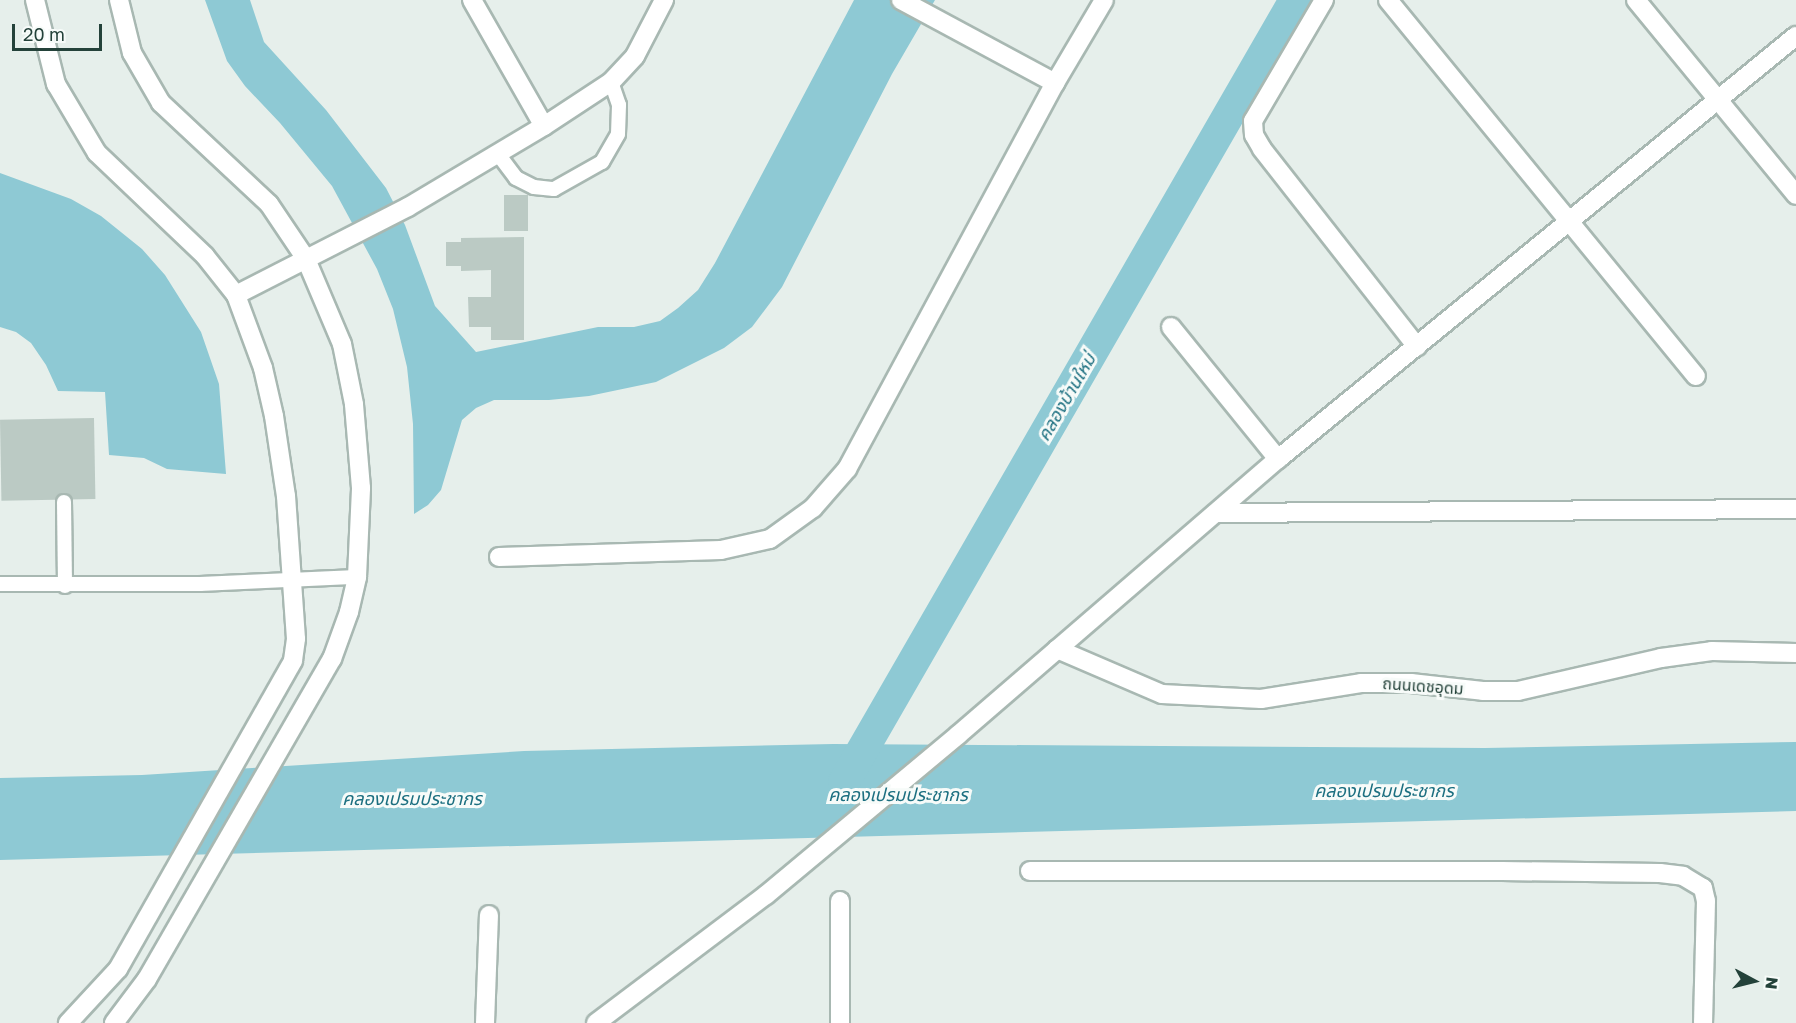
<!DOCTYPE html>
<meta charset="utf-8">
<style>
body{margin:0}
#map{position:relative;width:1796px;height:1023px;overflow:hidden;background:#e6efeb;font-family:"Golos Text","Noto Sans Thai",sans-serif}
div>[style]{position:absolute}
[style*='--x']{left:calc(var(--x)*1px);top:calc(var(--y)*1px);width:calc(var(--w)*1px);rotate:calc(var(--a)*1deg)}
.water>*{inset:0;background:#8ec9d4}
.canal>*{height:32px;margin:-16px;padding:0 16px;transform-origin:16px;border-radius:16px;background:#8ec9d4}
.building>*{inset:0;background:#bbcac4;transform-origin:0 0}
.roads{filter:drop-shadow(2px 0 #a8b8b2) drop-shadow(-2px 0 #a8b8b2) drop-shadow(0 2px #a8b8b2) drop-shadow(0 -2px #a8b8b2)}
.service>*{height:14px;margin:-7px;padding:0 7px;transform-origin:7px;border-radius:7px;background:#fff}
.minor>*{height:18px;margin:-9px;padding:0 9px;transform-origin:9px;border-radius:9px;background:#fff}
span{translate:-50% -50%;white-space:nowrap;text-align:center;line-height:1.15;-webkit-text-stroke:6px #f7fbf9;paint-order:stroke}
.street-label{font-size:16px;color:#24423a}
.water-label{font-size:18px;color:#1c6f80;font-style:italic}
.north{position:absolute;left:1724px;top:951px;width:60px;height:60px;-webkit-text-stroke:4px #f7fbf9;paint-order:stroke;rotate:97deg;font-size:16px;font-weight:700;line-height:24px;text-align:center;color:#24423a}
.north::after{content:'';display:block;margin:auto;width:21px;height:27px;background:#24423a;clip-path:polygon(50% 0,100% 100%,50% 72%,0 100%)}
.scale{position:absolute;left:12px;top:24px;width:90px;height:27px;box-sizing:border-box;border:3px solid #24423a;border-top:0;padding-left:8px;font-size:18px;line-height:21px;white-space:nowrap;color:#24423a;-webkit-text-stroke:4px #f7fbf9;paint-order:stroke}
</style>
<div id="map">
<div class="water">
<div style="clip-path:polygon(205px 0,250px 0,264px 42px,326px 110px,386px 188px,405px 225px,435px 306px,476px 352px,598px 327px,634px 327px,660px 321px,678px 308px,698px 290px,715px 263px,854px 0,935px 0,892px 74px,782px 287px,752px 327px,724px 348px,656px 382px,589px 396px,549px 400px,494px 400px,476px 408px,462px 420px,441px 490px,428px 505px,414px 514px,413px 424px,407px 367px,393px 309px,377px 269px,332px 186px,280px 123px,245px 86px,227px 61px)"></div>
<div style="clip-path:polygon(0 173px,71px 199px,101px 216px,142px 249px,165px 275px,201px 332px,219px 384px,226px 474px,167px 469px,144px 458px,109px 455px,105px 392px,58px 391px,46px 365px,31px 343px,16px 332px,0 327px)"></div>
<div style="clip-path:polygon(1796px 742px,1796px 811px,0 860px,0 778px,142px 775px,524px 751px,833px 744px,1485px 748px)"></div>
</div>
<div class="canal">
<div style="--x:844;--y:782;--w:903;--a:-60.03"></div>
</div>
<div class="building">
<div style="left:504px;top:195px;width:24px;height:36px"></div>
<div style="clip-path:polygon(524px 237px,524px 340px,491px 340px,491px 327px,469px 327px,468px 297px,491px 297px,491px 270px,461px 271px,461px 266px,446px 266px,446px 242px,461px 242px,461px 238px)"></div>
<div style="left:94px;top:418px;width:81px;height:94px;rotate:89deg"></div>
</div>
<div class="roads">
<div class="service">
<div style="--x:498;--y:154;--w:30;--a:53"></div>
<div style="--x:516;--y:178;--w:20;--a:27"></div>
<div style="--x:534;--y:187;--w:20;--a:6"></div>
<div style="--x:554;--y:189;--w:55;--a:-29.4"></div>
<div style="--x:602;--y:162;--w:32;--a:-60"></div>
<div style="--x:618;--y:134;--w:29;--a:-88"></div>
<div style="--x:619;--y:105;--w:24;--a:-109"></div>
<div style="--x:64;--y:502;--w:84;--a:89.3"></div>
<div style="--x:0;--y:584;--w:200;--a:0"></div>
<div style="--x:200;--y:584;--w:157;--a:-2.6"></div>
</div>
<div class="minor">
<div style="--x:35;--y:0;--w:87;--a:76"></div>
<div style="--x:56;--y:84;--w:80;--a:59.3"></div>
<div style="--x:97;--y:153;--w:149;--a:43.6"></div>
<div style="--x:205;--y:256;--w:50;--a:51.5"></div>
<div style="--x:236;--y:295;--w:78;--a:69.7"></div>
<div style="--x:263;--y:368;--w:49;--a:77.1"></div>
<div style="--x:274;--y:416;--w:81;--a:81.5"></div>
<div style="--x:286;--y:496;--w:143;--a:86"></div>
<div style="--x:296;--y:639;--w:22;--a:98"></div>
<div style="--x:293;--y:661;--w:354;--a:119.6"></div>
<div style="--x:118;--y:969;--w:74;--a:132.8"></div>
<div style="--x:472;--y:0;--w:145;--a:60.3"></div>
<div style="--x:901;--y:0;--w:175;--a:28.3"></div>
<div style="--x:1324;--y:0;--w:140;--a:120.4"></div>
<div style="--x:1253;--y:121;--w:14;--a:86"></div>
<div style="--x:1254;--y:135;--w:16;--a:60"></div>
<div style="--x:1262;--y:149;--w:251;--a:51.9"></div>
<div style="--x:1388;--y:0;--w:486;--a:50.7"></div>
<div style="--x:1636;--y:0;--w:252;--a:50.6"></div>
<div style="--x:236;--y:295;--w:193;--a:-27.1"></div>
<div style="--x:408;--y:207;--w:158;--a:-30.8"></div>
<div style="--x:544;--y:126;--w:80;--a:-33.3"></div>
<div style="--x:611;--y:82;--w:35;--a:-47"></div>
<div style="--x:635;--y:56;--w:63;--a:-62.6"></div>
<div style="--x:1171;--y:327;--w:170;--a:51"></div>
<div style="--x:1216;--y:513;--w:580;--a:-0.4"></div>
<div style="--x:499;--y:557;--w:222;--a:-1.8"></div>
<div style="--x:721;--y:550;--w:50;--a:-12.7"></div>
<div style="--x:770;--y:539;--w:53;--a:-35.8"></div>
<div style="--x:813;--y:508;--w:52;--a:-48.9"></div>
<div style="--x:847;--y:469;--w:438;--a:-61.7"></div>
<div style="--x:1055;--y:83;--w:96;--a:-59.4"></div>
<div style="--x:1057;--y:649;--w:114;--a:23.2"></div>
<div style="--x:1162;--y:694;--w:99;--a:2.9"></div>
<div style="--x:1261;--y:699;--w:101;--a:-9.1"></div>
<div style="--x:1361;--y:683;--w:50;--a:0"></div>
<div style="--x:1411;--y:683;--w:72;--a:6.3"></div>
<div style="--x:1483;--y:691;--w:35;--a:0"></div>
<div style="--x:1518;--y:691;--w:147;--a:-13"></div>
<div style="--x:1661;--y:658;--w:51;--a:-7.8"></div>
<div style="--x:1712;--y:651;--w:84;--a:1.4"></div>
<div style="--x:1030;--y:871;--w:472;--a:0"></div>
<div style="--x:1502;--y:871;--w:158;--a:0.7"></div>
<div style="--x:1660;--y:873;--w:23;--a:7"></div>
<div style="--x:1683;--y:876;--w:23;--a:31"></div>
<div style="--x:1703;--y:888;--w:13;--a:77"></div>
<div style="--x:1706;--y:901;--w:122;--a:91.4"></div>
<div style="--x:114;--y:1023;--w:55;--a:-53.1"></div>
<div style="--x:147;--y:979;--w:370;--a:-60"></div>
<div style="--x:332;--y:659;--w:50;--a:-70.1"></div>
<div style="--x:349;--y:612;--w:36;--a:-77"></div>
<div style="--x:357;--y:577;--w:89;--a:-87.4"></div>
<div style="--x:361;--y:488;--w:84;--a:-94.8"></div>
<div style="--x:354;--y:404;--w:61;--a:-101.3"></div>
<div style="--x:342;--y:344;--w:92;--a:-113"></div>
<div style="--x:306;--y:259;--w:66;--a:-123.9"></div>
<div style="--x:269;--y:204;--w:148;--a:-136.9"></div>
<div style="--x:161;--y:103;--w:58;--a:-120.1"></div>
<div style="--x:132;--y:53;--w:55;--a:-103.8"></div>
<div style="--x:485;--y:1023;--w:108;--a:-87.9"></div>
<div style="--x:596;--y:1023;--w:213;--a:-37"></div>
<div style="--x:766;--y:895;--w:250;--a:-39.8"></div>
<div style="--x:958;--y:735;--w:423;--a:-40.8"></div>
<div style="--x:1278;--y:459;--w:669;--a:-39.24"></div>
<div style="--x:840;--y:1023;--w:122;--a:-90"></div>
</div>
</div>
<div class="street-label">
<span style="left:1423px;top:686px;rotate:4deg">ถนนเดชอุดม</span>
</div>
<div class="water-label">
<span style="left:1066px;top:397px;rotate:-60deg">คลองบ้านใหม่</span>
<span style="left:1384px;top:790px">คลองเปรมประชากร</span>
<span style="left:898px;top:794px">คลองเปรมประชากร</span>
<span style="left:412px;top:798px">คลองเปรมประชากร</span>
</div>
<div class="north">N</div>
<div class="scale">20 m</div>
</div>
